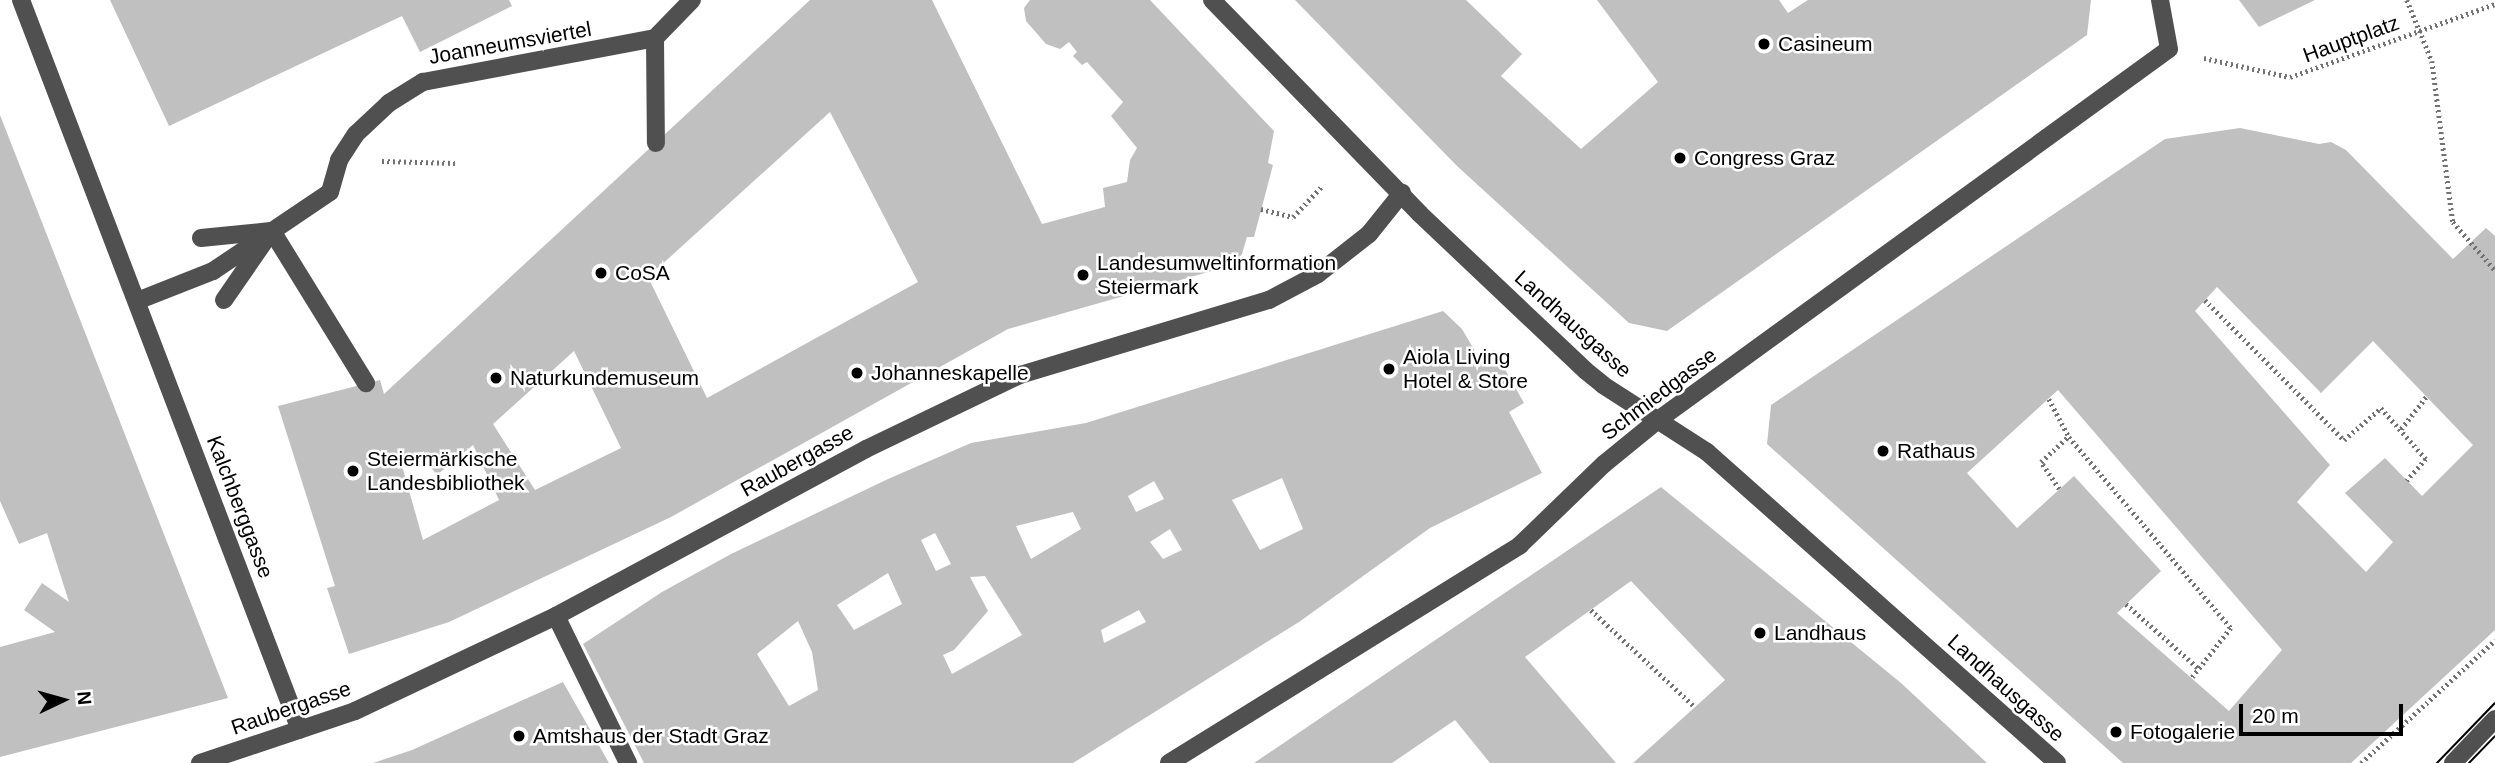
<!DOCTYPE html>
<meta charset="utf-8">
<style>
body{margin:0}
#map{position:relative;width:2495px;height:763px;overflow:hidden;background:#fff;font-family:Arial,sans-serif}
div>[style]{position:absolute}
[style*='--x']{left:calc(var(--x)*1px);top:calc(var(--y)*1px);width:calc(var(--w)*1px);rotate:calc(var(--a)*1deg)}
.building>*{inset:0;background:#c0c0c0}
.path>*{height:4.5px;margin-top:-2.25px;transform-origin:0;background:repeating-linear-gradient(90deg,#727272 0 2px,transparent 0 5.5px)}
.minor>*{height:18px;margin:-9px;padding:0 9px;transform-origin:9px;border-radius:9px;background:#505050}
.tram>*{height:2px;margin:-1px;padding:0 1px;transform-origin:1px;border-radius:1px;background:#000}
.dots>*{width:19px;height:19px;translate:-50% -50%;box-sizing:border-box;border:4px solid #fff;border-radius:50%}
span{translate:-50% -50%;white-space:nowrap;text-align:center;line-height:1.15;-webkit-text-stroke:5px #fff;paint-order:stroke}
.street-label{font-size:21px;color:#000}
.poi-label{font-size:21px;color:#000}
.left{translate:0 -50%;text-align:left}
.north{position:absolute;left:28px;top:665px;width:70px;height:70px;-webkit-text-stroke:5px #fff;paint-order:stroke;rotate:85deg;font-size:19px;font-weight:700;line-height:28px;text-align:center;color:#000}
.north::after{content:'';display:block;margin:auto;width:24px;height:32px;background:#000;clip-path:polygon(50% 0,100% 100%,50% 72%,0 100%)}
.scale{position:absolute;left:2239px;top:704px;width:164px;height:32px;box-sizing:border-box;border:4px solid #000;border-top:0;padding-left:9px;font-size:21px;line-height:24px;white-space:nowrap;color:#000;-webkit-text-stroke:5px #fff;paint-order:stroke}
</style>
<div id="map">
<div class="building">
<div style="clip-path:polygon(110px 0,509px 0,512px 6px,420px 52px,402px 16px,169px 126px)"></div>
<div style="clip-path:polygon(evenodd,810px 0,932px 0,1042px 224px,1105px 207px,1103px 188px,1127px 182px,1130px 160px,1137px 148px,1111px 116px,1123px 102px,1087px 62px,1082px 65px,1073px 56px,1077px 52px,1069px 42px,1060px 49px,1046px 44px,1026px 21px,1024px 8px,1030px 0,1150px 0,1274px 131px,1268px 163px,1273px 165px,1254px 237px,1247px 237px,1242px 254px,1233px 265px,1008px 329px,671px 517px,449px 622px,349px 654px,327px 588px,335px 586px,278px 406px,380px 380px,384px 394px,810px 0,830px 112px,918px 282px,707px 398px,648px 277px,830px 112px,810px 0,574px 351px,621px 448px,535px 490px,493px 424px,574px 351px,810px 0,473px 445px,499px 500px,423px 540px,402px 466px,419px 452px,437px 475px,473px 445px)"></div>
<div style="clip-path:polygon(1295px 0,1466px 0,1522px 54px,1501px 76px,1581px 149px,1658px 82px,1597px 0,1779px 0,1788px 13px,1808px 0,2091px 0,2087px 35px,1667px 331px,1629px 323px,1457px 166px)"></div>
<div style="clip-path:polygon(2239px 0,2315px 0,2259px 27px)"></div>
<div style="clip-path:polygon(0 115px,228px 698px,0 757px,0 647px,55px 632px,24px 610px,42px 583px,69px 602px,47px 533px,19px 544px,0 501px)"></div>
<div style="clip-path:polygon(evenodd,2240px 128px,2319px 144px,2331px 142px,2346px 150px,2453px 259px,2486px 228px,2495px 236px,2495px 630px,2351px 763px,2123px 763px,1767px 444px,1771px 405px,2165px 139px,2240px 128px,2217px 287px,2321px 393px,2373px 341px,2473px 445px,2422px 496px,2385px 458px,2345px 493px,2393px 542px,2366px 572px,2297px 502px,2330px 465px,2195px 311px,2217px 287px,2240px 128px,2058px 390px,2282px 650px,2229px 711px,2117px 613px,2161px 571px,2074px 476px,2017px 528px,1967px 473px,2058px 390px)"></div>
<div style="clip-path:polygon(evenodd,1443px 311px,1462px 329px,1479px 358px,1494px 350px,1524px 403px,1509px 412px,1542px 473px,1430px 528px,1299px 622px,1073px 763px,644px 763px,583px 644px,662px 592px,731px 554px,888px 479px,971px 443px,1086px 423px,1443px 311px,1282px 478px,1303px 529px,1260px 550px,1232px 500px,1282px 478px,1443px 311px,1154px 481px,1164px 499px,1136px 512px,1128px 496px,1154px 481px,1443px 311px,1073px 512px,1081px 529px,1031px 559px,1016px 526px,1073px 512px,1443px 311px,1170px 529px,1182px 550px,1163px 559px,1150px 542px,1170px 529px,1443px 311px,935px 533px,951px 564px,936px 571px,921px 540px,935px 533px,1443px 311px,888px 573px,902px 604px,854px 630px,837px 605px,888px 573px,1443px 311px,985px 576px,1022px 635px,952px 674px,943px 655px,954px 650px,988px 611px,970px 577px,985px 576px,1443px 311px,1139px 610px,1146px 622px,1104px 643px,1101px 630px,1139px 610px,1443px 311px,798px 621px,812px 652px,818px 690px,789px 706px,757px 654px,798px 621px)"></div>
<div style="clip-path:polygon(1661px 487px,1901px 683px,1987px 763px,1633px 763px,1725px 680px,1631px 581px,1525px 657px,1616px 763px,1490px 763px,1455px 720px,1392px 763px,1254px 763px)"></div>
<div style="clip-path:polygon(563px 682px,609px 763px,373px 763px,412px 750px)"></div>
</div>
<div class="path">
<div style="--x:2407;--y:0;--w:66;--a:67.7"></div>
<div style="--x:2432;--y:61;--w:162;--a:82.6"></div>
<div style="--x:2453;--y:222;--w:64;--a:48.8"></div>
<div style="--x:2204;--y:58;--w:88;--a:12.5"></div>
<div style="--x:2290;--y:77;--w:218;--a:-19.6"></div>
<div style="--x:382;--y:161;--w:73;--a:1.6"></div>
<div style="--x:1261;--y:209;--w:33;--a:14"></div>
<div style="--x:1293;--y:217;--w:42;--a:-46.9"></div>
<div style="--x:2205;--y:300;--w:197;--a:45.2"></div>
<div style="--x:2344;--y:440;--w:49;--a:-40.9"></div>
<div style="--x:2381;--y:408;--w:68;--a:48.6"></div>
<div style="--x:2426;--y:459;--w:29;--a:131"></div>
<div style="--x:2049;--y:399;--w:43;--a:62.2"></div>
<div style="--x:2069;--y:437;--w:250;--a:49.7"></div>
<div style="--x:2231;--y:628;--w:63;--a:128"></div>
<div style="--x:2401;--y:429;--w:41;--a:-52"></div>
<div style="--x:2059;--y:489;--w:32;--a:-124"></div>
<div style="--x:2041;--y:462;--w:37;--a:-43"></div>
<div style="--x:2126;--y:604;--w:96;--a:41.6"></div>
<div style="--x:1591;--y:610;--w:142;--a:43"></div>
<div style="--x:2361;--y:763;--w:182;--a:-42.5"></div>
</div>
<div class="minor">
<div style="--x:21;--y:0;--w:781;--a:69.08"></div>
<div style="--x:1212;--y:0;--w:298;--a:45.8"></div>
<div style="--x:1420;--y:214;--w:228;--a:43.4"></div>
<div style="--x:1586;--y:371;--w:22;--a:39"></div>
<div style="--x:1603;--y:385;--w:124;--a:32.8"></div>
<div style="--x:1707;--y:452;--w:468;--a:41.6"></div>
<div style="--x:655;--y:38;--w:105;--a:89.5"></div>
<div style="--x:272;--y:231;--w:179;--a:58.3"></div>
<div style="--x:201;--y:238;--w:70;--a:-5.7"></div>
<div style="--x:224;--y:300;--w:70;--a:-55.4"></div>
<div style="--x:137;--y:301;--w:82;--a:-21.5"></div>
<div style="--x:213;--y:271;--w:141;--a:-34"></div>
<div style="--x:330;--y:192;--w:33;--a:-74"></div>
<div style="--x:339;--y:160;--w:31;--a:-57"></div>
<div style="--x:356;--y:134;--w:45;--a:-43.2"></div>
<div style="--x:389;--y:103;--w:40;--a:-32"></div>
<div style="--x:423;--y:82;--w:236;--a:-10.7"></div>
<div style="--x:655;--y:38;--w:53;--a:-45.8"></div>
<div style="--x:556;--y:616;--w:164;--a:63.9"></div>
<div style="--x:200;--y:763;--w:163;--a:-18.5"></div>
<div style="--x:355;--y:711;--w:222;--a:-25.3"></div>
<div style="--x:556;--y:616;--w:352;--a:-28.3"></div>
<div style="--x:866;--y:449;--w:171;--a:-25.7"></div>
<div style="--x:1020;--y:375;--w:260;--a:-16.8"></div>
<div style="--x:1269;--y:300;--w:55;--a:-28"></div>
<div style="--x:1318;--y:274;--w:65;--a:-38.1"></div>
<div style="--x:1369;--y:234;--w:53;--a:-51.2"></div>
<div style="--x:1169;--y:763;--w:413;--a:-31.8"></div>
<div style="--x:1520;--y:545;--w:117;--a:-44"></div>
<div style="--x:1604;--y:464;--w:70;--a:-39.2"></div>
<div style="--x:1658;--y:420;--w:631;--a:-35.98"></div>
<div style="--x:2169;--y:49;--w:50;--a:-100.4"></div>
<div style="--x:2453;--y:763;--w:61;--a:-46.3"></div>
</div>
<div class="tram">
<div style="--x:2437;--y:763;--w:83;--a:-46"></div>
<div style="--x:2469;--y:763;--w:37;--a:-46"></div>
</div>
<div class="dots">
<div style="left:1764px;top:44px;background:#000"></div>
<div style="left:1680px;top:158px;background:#000"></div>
<div style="left:601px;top:273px;background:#000"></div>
<div style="left:1083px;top:275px;background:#000"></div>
<div style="left:1389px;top:369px;background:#000"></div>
<div style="left:857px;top:373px;background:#000"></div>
<div style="left:496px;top:378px;background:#000"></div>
<div style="left:1883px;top:451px;background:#000"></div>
<div style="left:353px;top:471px;background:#000"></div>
<div style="left:1760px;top:633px;background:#000"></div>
<div style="left:2116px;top:732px;background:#000"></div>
<div style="left:519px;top:736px;background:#000"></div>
</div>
<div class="street-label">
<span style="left:2351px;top:39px;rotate:-20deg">Hauptplatz</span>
<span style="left:510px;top:43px;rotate:-10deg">Joanneumsviertel</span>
<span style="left:1573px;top:324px;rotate:42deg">Landhausgasse</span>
<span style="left:1659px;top:394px;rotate:-37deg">Schmiedgasse</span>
<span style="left:797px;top:461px;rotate:-29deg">Raubergasse</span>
<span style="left:240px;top:507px;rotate:69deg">Kalchberggasse</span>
<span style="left:2006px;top:688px;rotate:42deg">Landhausgasse</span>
<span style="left:291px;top:708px;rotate:-19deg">Raubergasse</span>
</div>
<div class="poi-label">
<span class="left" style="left:1778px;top:44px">Casineum</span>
<span class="left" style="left:1694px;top:158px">Congress Graz</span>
<span class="left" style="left:1097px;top:275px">Landesumweltinformation<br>Steiermark</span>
<span class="left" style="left:615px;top:273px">CoSA</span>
<span class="left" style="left:1403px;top:369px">Aiola Living<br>Hotel &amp; Store</span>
<span class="left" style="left:871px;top:373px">Johanneskapelle</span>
<span class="left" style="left:510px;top:378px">Naturkundemuseum</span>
<span class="left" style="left:1897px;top:451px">Rathaus</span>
<span class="left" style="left:367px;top:471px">Steiermärkische<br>Landesbibliothek</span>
<span class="left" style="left:1774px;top:633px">Landhaus</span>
<span class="left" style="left:2130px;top:732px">Fotogalerie</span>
<span class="left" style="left:533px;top:736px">Amtshaus der Stadt Graz</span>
</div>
<div class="north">N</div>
<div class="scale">20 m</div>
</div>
